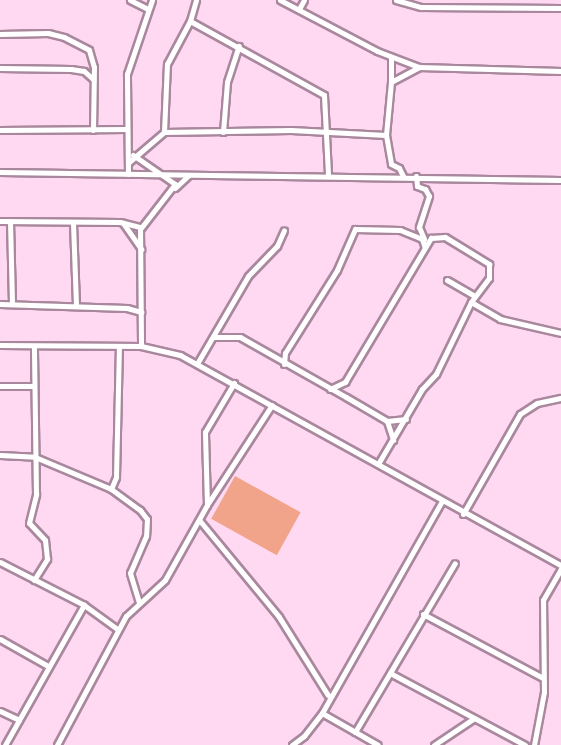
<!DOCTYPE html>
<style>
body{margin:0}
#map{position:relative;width:561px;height:745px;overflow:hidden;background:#fed9f1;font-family:Quicksand,sans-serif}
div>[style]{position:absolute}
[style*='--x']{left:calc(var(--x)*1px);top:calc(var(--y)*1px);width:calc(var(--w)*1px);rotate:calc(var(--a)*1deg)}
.green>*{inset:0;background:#f2a48a;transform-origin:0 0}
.roads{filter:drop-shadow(2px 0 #a9889d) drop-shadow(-2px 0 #a9889d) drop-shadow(0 2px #a9889d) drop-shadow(0 -2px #a9889d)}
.minor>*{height:5px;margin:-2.5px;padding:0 2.5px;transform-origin:2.5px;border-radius:2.5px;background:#fff}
span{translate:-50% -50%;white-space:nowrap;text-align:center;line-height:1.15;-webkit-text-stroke:6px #fdeef7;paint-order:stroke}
</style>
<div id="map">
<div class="green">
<div style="left:235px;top:476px;width:75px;height:49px;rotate:29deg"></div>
</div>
<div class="roads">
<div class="minor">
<div style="--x:130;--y:0;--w:20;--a:27"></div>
<div style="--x:280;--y:0;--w:110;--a:27.7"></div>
<div style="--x:377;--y:51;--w:45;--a:20.9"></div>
<div style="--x:419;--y:67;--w:142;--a:1.6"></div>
<div style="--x:396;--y:0;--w:26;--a:16"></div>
<div style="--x:421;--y:7;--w:140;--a:0.4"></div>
<div style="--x:299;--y:9;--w:10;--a:-61"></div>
<div style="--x:190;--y:21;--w:153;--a:28.9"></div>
<div style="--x:324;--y:95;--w:80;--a:87.1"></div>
<div style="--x:0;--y:34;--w:48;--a:-1.2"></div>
<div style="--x:48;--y:33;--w:16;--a:14"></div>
<div style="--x:64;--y:37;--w:28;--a:27"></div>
<div style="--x:89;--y:50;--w:18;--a:74"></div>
<div style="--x:94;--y:67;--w:63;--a:90.9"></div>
<div style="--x:0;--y:68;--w:71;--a:0.8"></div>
<div style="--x:71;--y:69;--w:13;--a:9"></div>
<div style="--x:84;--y:71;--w:13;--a:42"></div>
<div style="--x:391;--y:82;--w:25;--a:-90"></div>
<div style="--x:0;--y:130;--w:127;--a:-0.5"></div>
<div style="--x:164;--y:132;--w:68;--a:-87.5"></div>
<div style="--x:167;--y:64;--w:49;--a:-61.9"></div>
<div style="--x:190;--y:21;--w:22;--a:-74"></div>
<div style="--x:223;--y:132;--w:50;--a:-85.4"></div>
<div style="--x:227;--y:82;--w:38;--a:-72"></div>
<div style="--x:386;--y:135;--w:29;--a:80"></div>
<div style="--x:391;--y:164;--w:9;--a:27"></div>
<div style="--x:399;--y:168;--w:9;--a:63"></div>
<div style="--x:133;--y:155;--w:51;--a:34.6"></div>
<div style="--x:175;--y:184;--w:56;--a:127.7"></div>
<div style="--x:129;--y:162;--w:46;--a:-40.6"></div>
<div style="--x:164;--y:132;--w:127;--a:-0.9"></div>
<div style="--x:291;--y:130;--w:95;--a:3"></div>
<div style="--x:386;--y:135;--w:53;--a:-84.6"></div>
<div style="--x:391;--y:82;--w:32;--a:-28"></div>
<div style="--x:0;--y:172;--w:561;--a:0.82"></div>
<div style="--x:128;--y:174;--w:100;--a:-90.6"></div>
<div style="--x:127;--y:74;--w:78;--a:-71.3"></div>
<div style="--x:416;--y:176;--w:10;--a:84"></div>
<div style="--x:417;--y:186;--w:9;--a:21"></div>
<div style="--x:425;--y:189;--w:8;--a:60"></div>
<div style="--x:429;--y:196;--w:33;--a:108"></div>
<div style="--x:419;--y:227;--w:13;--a:67"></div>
<div style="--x:175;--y:188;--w:19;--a:-43"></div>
<div style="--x:0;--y:221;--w:120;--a:0.5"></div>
<div style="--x:120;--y:222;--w:21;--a:14"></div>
<div style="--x:140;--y:227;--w:119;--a:89.5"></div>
<div style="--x:10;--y:221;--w:83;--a:88.6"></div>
<div style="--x:73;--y:223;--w:83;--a:87.9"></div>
<div style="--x:123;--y:223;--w:32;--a:55"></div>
<div style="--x:447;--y:280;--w:32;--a:30"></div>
<div style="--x:471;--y:302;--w:34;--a:30"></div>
<div style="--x:500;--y:319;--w:63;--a:12.9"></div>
<div style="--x:0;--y:304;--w:127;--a:1.8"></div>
<div style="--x:127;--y:308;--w:15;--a:16"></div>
<div style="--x:213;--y:337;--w:27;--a:0"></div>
<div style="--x:240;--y:337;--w:122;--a:29.5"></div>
<div style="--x:346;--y:397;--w:48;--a:30.3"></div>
<div style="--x:387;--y:421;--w:20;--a:72"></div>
<div style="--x:0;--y:345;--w:141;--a:0.4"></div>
<div style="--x:141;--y:346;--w:40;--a:13"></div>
<div style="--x:180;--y:355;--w:435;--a:28.9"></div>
<div style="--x:198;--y:362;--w:99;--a:-59.8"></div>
<div style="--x:248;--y:276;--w:42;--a:-46"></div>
<div style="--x:277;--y:246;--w:17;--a:-66"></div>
<div style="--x:284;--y:364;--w:11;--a:-85"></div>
<div style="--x:285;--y:353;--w:98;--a:-57.9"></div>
<div style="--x:337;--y:270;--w:45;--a:-66.3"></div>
<div style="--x:355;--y:229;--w:45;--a:1.3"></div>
<div style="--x:400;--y:230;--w:24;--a:22"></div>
<div style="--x:422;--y:239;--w:9;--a:72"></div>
<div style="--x:0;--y:386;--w:34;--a:0"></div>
<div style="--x:330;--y:389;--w:17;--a:-25"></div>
<div style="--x:345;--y:382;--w:168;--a:-59.2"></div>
<div style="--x:431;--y:238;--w:14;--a:-4"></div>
<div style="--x:445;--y:237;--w:52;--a:31.5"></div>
<div style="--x:489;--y:264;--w:14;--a:90"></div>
<div style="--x:489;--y:278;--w:30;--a:127"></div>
<div style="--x:471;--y:302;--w:80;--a:115.9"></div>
<div style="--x:436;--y:374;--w:21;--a:133"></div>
<div style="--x:422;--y:389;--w:87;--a:120.4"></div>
<div style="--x:387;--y:421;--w:19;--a:-6"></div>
<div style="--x:0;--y:455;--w:35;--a:3"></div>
<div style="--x:35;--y:457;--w:82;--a:22.8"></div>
<div style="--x:111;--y:489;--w:36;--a:36"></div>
<div style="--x:140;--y:510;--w:11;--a:52"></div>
<div style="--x:147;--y:519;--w:17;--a:93"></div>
<div style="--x:146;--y:536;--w:40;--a:113.4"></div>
<div style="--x:130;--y:573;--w:31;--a:73"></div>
<div style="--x:111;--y:489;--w:13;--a:-67"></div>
<div style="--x:116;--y:477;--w:131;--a:-88.7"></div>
<div style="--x:207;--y:505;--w:73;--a:-91.6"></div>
<div style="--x:205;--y:432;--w:57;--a:-59.4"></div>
<div style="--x:463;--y:514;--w:115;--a:-60.3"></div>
<div style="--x:520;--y:414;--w:20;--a:-33"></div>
<div style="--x:537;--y:403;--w:25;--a:-12"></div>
<div style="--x:200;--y:521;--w:124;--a:50.5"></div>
<div style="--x:279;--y:617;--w:92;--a:57.9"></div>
<div style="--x:0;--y:562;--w:94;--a:27.1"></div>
<div style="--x:84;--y:605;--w:41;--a:36"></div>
<div style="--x:34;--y:580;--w:25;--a:-58"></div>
<div style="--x:47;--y:559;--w:19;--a:-96"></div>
<div style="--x:45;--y:540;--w:23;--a:-133"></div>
<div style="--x:29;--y:523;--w:30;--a:-76"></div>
<div style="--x:36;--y:494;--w:148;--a:-90.8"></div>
<div style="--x:423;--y:614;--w:136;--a:28.1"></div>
<div style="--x:0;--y:639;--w:55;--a:29.4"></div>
<div style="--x:390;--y:673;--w:153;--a:28.1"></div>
<div style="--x:0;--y:711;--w:21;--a:25"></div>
<div style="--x:322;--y:713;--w:64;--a:29.7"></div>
<div style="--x:355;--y:732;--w:196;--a:-59.4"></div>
<div style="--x:5;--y:745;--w:161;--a:-60.6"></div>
<div style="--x:57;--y:745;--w:146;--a:-61.9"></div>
<div style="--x:126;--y:616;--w:53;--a:-42.7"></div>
<div style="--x:165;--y:580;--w:86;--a:-60.8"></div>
<div style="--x:207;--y:505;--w:119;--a:-57"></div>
<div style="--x:292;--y:745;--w:15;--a:-37"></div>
<div style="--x:304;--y:736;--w:29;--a:-52"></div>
<div style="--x:322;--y:713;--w:244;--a:-60.5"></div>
<div style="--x:434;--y:745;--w:47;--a:-33.7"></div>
<div style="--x:534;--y:745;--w:54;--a:-79.3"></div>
<div style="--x:544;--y:692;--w:92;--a:-90.6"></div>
<div style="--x:543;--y:600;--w:36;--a:-60"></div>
</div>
</div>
</div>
